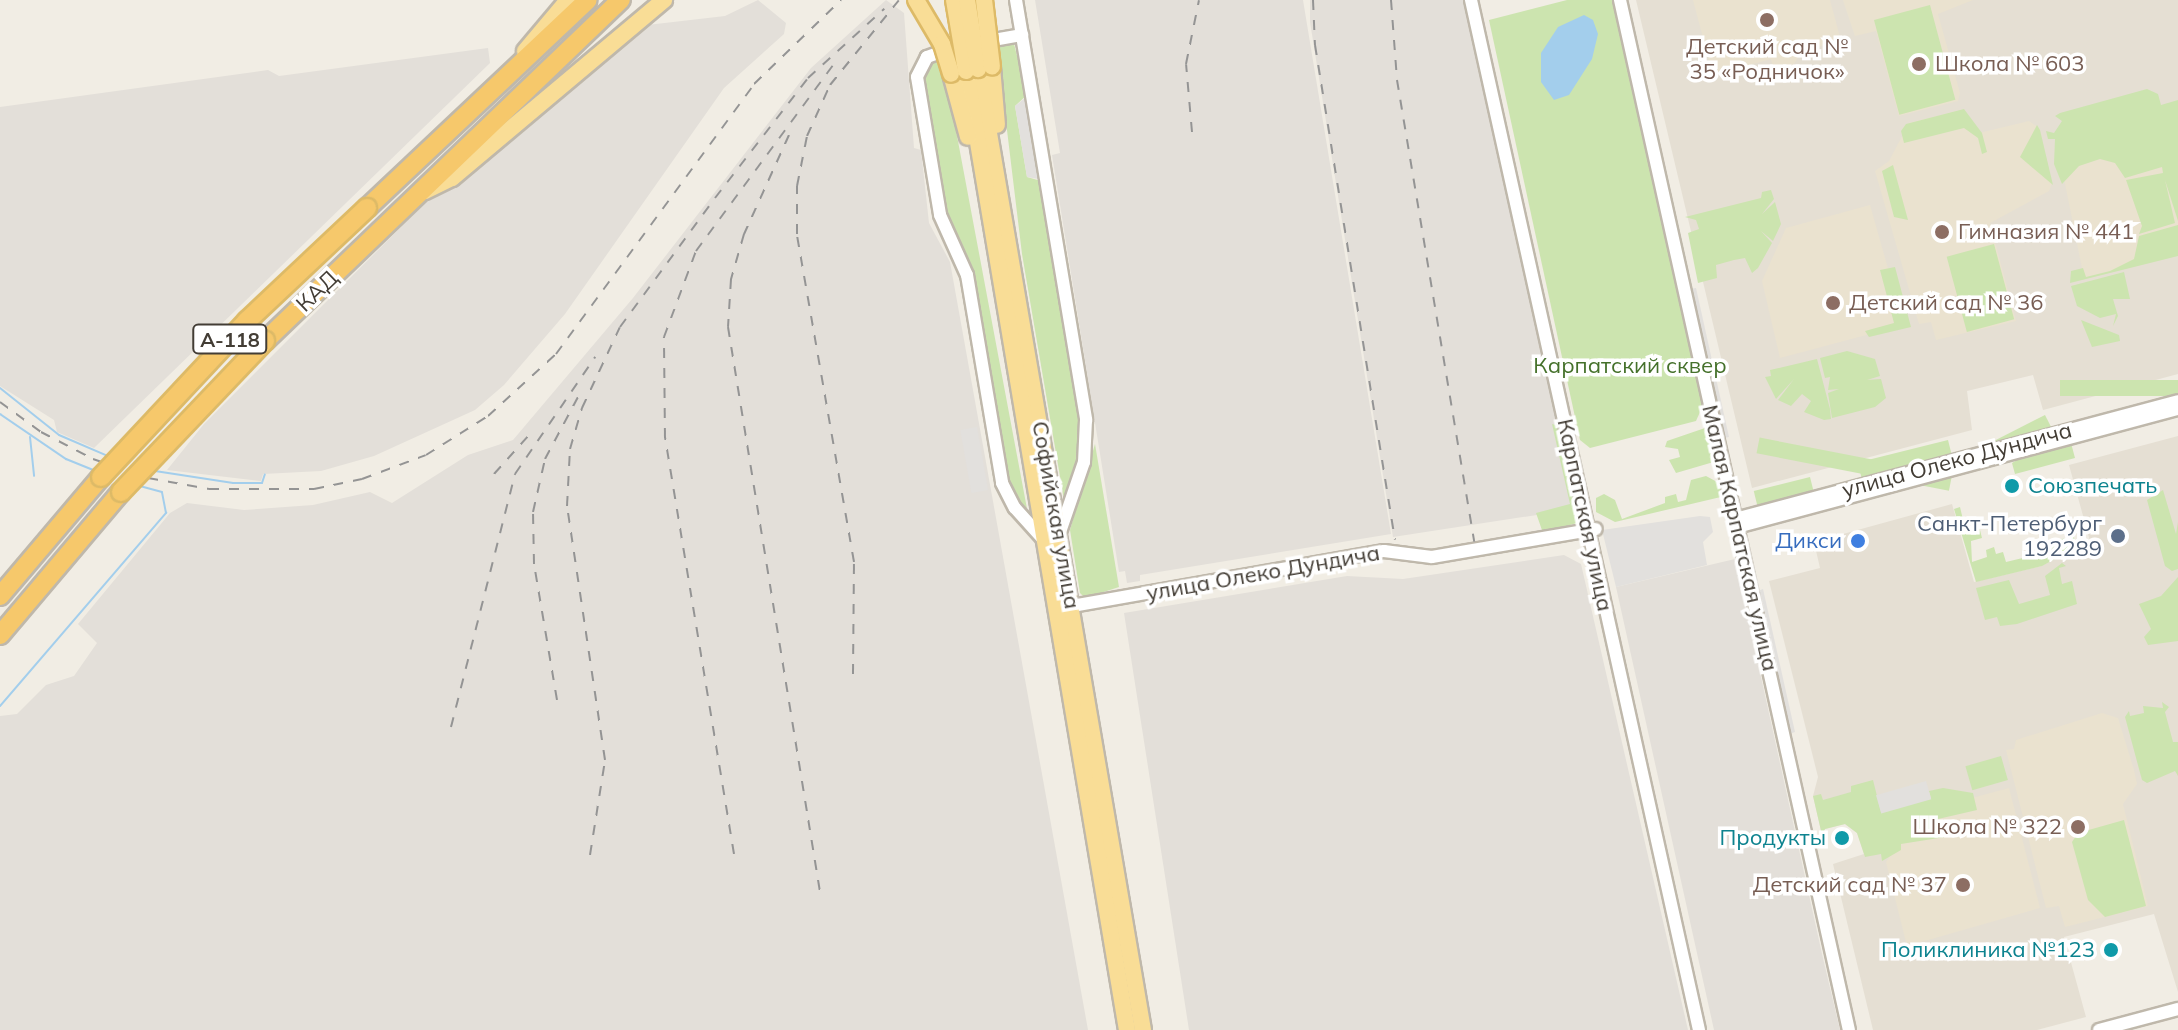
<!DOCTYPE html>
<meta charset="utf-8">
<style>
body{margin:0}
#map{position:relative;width:2178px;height:1030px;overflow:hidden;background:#f1ede4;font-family:Mulish,sans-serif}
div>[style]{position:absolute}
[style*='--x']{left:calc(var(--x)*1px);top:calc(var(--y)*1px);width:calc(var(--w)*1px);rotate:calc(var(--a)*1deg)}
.residential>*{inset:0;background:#e5dfd3}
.industrial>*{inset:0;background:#e3dfd9}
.education>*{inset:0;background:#eae2cf}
.green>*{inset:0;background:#cce4af;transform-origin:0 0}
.parking>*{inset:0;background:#e2e0dd;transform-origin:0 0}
.water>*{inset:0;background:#a3ceec}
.stream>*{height:2px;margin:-1px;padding:0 1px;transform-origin:1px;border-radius:1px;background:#a3ceec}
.roads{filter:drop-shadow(2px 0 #bfb8ab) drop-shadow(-2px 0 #bfb8ab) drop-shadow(0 2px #bfb8ab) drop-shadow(0 -2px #bfb8ab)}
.minor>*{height:12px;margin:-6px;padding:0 6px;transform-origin:6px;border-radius:6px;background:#fff}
.major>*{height:16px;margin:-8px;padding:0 8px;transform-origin:8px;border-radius:8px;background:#f9dd96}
.highway>*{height:18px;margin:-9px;padding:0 9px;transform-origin:9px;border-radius:9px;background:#f6c86b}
.rail>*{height:2px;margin-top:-1px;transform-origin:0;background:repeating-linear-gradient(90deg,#949494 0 10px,transparent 0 20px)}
.bridges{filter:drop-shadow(2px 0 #ddba67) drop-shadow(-2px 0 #ddba67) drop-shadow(0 2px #ddba67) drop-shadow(0 -2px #ddba67)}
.major-bridge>*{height:16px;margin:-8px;padding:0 8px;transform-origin:8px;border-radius:8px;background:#f9dd96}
.highway-bridge>*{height:18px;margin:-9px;padding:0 9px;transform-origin:9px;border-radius:9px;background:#f6c86b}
.dots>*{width:22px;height:22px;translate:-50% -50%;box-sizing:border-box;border:4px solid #fff;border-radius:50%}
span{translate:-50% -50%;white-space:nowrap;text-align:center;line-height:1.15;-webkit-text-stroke:7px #fff;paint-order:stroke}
.shield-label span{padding:2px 6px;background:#fff;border:2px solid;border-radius:6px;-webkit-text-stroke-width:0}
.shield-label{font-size:20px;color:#433d35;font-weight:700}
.education-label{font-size:22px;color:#785e54}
.left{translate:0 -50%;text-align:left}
.right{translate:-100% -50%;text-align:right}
.street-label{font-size:22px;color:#433d35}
.park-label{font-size:22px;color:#45712b}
.culture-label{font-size:22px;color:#0d838f}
.service-label{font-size:22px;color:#4e5e75}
.shop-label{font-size:22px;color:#366cbe}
</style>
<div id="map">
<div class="residential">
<div style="clip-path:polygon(1636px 0,2178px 0,2178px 374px,2043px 410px,2033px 375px,1967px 391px,1972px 430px,1752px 488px)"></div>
<div style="clip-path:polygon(2178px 436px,2178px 992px,2154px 914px,2064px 937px,2086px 1017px,2037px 1030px,1873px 1030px,1833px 864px,1864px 854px,1857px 833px,1845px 824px,1825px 829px,1822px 835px,1813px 796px,1818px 777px,1769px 581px,1820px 568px,1814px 542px,1952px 504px,1974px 582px,2041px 566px,2090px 541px,2069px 465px)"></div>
</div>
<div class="industrial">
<div style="clip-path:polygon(758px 0,786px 23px,784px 34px,724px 88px,565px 314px,504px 385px,475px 410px,374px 456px,321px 471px,263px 474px,261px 481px,167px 470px,204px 424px,423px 205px,630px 27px,725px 16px)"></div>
<div style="clip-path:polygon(886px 0,904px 13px,914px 148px,921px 150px,929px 223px,950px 262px,1088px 1030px,0 1030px,0 716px,17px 714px,46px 685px,74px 676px,97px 643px,78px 624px,170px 513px,187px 503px,244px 510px,313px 505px,370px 492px,392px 503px,468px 455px,513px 440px,633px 298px,811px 68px)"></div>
<div style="clip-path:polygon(1035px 0,1303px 0,1391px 534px,1140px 575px,1140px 581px,1127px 583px,1125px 571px,1119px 572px,1052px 155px,1060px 153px)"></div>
<div style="clip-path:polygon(1310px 0,1466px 0,1574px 503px,1569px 510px,1393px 537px,1310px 22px)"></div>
<div style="clip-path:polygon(488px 48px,490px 63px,94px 448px,57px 432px,54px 420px,0 386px,0 107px,268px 70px,279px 76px)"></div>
<div style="clip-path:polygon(1564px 555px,1581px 564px,1688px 1030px,1189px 1030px,1124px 613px,1347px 576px,1403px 579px)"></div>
<div style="clip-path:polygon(1735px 559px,1822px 954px,1840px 1030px,1714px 1030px,1616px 587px)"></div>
</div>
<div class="education">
<div style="clip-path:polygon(1693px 0,1830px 0,1841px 41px,1802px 51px,1794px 64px,1774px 70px,1771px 59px,1713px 75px)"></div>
<div style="clip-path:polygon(1843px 0,1973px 0,1938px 14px,1960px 93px,1958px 101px,1899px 116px,1876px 31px,1855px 36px)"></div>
<div style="clip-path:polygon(1957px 111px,1979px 133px,2029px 121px,2039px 128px,2052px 183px,2049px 191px,1990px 223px,2016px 321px,1936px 340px,1931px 322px,1919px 324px,1875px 171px,1889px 161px,1909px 123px)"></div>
<div style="clip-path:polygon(2160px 139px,2178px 207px,2178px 255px,2084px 278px,2061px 164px)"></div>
<div style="clip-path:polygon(1870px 205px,1904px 325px,1780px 358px,1762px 281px,1786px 228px)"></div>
<div style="clip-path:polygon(2102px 713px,2118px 718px,2134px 770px,2137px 784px,2123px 804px,2148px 906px,2065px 927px,2059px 906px,2046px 908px,2006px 750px,2014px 749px,2016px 740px)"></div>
<div style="clip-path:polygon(2009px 788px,2040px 908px,1907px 946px,1886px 862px,1920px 812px)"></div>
</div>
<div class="green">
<div style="clip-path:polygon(1567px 0,1615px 0,1704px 403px,1696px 421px,1590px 448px,1580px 440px,1489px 20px)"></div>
<div style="left:1930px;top:5px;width:98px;height:58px;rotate:75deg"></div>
<div style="clip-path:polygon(1014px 44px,1027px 95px,1015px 106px,1027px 177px,1041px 181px,1082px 425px,1080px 455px,1064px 500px,1022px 254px,999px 64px,945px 72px,1028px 514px,1009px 487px,972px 273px,946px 212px,923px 83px,929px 62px,939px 55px)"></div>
<div style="clip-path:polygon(2147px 89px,2158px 94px,2161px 105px,2178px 100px,2178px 221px,2165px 180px,2175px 223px,2139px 234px,2142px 226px,2126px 180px,2163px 173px,2162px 167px,2125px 178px,2115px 163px,2100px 159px,2079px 166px,2062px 184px,2054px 164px,2055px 139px,2048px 139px,2046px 131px,2054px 133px,2062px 121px,2055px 116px,2060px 113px)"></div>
<div style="clip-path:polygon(1964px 109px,1982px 133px,1987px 152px,1982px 154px,1978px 138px,1964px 128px,1904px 143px,1901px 131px,1906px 124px)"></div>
<div style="clip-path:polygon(2037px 125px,2040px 130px,2053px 185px,2020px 157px)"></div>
<div style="clip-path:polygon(1893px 165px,1908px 220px,1894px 217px,1882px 171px)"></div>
<div style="clip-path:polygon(1771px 190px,1774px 199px,1762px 214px,1775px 202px,1781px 224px,1773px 241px,1761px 231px,1772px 243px,1758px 268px,1752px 273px,1745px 258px,1734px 260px,1716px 265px,1717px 278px,1698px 283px,1688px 233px,1699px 229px,1696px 220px,1685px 217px,1761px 198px,1762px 192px)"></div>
<div style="clip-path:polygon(2178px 225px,2178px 256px,2070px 283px,2071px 271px,2083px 268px,2086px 277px,2110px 271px,2134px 259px,2139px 236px)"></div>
<div style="left:1994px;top:244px;width:78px;height:49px;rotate:75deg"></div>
<div style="clip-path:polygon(1895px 267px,1911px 327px,1869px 337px,1865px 331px,1894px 323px,1880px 270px)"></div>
<div style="clip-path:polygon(2124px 272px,2130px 299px,2113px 299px,2118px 316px,2113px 326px,2116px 314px,2100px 318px,2077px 306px,2071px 286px)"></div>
<div style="clip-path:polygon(2081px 320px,2119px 335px,2120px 341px,2092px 347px)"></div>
<div style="clip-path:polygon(1847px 351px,1875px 359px,1880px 376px,1867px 380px,1881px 379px,1886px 398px,1875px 407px,1832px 418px,1828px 393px,1839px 389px,1828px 390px,1830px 377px,1825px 378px,1820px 358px)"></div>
<div style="clip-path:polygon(1817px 359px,1830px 409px,1831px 419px,1824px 420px,1804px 412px,1811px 401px,1802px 394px,1791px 406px,1778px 400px,1794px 379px,1776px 399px,1765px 377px,1771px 376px,1770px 370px)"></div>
<div style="left:2178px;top:380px;width:16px;height:118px;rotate:90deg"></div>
<div style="left:2045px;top:415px;width:16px;height:81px;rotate:63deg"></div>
<div style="clip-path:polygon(1552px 424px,1562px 427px,1580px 522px,1543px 533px,1536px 513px,1570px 504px)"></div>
<div style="clip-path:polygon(1705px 428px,1717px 461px,1676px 473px,1669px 460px,1680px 457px,1678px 449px,1665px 447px,1667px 441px)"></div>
<div style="left:1948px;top:440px;width:16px;height:93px;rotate:76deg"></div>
<div style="clip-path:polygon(2071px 443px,2075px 458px,2015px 474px,2012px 463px,2024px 456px)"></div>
<div style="clip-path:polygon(1095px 444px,1119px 587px,1085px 598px,1080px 593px,1070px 530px)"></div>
<div style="left:1952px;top:475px;width:16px;height:196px;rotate:101deg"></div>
<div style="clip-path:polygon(1706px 476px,1719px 483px,1725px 496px,1615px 522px,1596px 512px,1596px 498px,1604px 494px,1615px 500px,1622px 519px,1665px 503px,1665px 497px,1676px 494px,1678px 502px,1686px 500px,1691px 480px)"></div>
<div style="left:1810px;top:477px;width:16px;height:58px;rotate:76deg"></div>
<div style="clip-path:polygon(2163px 490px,2176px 534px,2178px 522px,2178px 569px,2172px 571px,2165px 566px,2147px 500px)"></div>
<div style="clip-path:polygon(1960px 507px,1965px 528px,1979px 526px,1982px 538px,1971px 541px,1972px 562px,1987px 557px,1986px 550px,1994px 547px,1996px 554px,2003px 552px,2006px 562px,2044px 553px,2042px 545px,2062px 539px,2074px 537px,2075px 548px,2042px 566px,1976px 582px,1954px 509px)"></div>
<div style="clip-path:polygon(2062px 563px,2066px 566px,2059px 568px,2062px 584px,2072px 581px,2077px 604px,2017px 624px,2000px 626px,1997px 617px,1985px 620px,1976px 588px,2009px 580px,2019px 604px,2050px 595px,2045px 576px)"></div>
<div style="clip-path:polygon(2178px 577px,2178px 641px,2148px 645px,2144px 637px,2151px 629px,2139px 604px,2161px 596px)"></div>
<div style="clip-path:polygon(2162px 702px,2169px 707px,2165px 712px,2173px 742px,2178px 742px,2178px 776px,2175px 771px,2147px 783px,2142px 780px,2125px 717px,2129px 711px,2130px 716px,2144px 713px,2143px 706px,2163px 708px)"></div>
<div style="left:2001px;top:756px;width:25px;height:37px;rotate:74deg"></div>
<div style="clip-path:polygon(1873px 780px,1881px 812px,1931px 798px,1929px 791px,1943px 788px,1973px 793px,1977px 810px,1938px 819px,1939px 831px,1931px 832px,1932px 837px,1945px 837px,1901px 844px,1901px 850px,1882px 861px,1881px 854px,1865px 857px,1857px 833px,1845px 824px,1825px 829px,1822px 835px,1813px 796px,1821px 794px,1823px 800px,1851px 792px,1851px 786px)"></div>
<div style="clip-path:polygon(2124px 820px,2146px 906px,2105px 917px,2088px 900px,2072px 842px,2078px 833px)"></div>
</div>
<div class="parking">
<div style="clip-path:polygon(1025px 98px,1039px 179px,1027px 177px,1015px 106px)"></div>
<div style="clip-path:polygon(1696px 288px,1729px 437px,1724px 438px,1690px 289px)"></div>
<div style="left:977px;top:427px;width:64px;height:17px;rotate:80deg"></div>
<div style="clip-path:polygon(1700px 516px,1710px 517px,1713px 532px,1703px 542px,1707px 565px,1616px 587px,1602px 530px)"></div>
<div style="clip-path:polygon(1763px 589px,1795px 732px,1789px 734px,1758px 591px)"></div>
<div style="left:1926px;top:781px;width:19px;height:52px;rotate:74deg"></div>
</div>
<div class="water">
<div style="clip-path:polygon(1584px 15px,1593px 20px,1598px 34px,1592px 59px,1569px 95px,1554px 100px,1541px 82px,1541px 53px,1558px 27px)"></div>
</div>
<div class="stream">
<div style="--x:0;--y:388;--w:75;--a:38.5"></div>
<div style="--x:59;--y:435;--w:56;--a:23.3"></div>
<div style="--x:0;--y:414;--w:80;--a:34.3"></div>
<div style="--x:66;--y:459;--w:32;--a:22"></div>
<div style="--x:30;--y:437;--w:39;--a:84"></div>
<div style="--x:155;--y:471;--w:79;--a:8.7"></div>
<div style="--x:233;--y:483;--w:29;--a:0"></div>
<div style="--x:262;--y:483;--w:9;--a:-72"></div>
<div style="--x:0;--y:706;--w:255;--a:-49.3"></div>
<div style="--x:166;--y:513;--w:21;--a:-101"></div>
<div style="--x:162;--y:492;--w:23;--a:-165"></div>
</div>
<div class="roads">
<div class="minor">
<div style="--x:1016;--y:0;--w:426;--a:80.5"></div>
<div style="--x:1086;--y:420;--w:42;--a:92.7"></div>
<div style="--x:1084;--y:462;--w:77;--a:108.9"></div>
<div style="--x:1471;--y:0;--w:1055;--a:77.52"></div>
<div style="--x:1620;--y:0;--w:1055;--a:77.47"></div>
<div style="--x:982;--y:42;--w:41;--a:-9.9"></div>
<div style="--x:952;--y:48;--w:27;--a:160"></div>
<div style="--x:927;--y:57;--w:22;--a:117"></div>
<div style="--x:917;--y:77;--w:140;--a:80.5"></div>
<div style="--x:940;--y:215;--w:66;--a:65.8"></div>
<div style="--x:967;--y:275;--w:211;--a:80.4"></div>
<div style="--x:1002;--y:483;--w:28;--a:63"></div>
<div style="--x:1015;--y:508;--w:42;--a:47.9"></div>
<div style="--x:1735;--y:519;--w:458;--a:-14.9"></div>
<div style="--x:1737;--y:527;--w:457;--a:-15"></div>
<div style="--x:1072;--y:606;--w:317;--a:-10"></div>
<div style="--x:1384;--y:551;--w:48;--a:7.1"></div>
<div style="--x:1432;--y:557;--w:166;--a:-9.7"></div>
<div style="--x:2099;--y:1030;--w:82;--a:-14.9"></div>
</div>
<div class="major">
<div style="--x:525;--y:51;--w:67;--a:-49.9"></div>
<div style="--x:992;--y:67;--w:58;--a:85.1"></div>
<div style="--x:978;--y:69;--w:975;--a:80.26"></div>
<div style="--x:966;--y:71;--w:972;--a:80.47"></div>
<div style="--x:951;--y:74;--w:65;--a:74.9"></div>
<div style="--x:425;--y:191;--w:30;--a:-26"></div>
<div style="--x:452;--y:178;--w:277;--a:-40"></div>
</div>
<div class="highway">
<div style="--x:367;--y:208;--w:303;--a:-43.3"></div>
<div style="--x:265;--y:341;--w:493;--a:-43.8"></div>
<div style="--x:0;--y:596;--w:156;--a:-49.7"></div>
<div style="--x:0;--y:635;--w:187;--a:-49.8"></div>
</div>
</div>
<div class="rail">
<div style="--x:1313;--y:0;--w:45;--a:87.5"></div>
<div style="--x:1315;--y:45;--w:501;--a:80.82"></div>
<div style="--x:1391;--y:0;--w:80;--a:85.7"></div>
<div style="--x:1397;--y:80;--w:468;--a:80.5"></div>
<div style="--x:1192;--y:132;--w:68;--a:-95"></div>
<div style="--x:1186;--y:64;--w:65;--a:-78.5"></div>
<div style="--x:789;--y:135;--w:109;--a:114.4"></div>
<div style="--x:744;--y:234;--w:47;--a:106.1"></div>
<div style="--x:731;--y:279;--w:48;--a:93.6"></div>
<div style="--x:728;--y:327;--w:579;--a:80.75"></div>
<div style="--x:0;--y:402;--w:51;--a:36.2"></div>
<div style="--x:41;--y:432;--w:59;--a:27.4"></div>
<div style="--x:93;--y:459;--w:58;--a:19.1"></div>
<div style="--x:148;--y:478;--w:62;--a:10.2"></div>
<div style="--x:209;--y:489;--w:105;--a:0"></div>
<div style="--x:314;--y:489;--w:49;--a:-11.8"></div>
<div style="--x:362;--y:479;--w:68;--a:-20.6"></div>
<div style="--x:426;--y:455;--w:73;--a:-32.2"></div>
<div style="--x:488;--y:416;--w:92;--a:-42.4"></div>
<div style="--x:556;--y:354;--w:335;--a:-53.7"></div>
<div style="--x:754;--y:84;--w:121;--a:-44"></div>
<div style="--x:494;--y:474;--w:52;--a:-48.1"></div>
<div style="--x:853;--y:674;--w:112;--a:-89.5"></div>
<div style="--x:854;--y:562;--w:333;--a:-99.9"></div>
<div style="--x:797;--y:234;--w:48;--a:-90"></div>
<div style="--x:797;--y:186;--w:51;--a:-78.7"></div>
<div style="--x:807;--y:136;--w:56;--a:-65.7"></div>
<div style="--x:830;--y:85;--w:109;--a:-50.9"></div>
<div style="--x:557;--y:700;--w:138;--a:-99.6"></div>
<div style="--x:534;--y:564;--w:52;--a:-91.1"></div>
<div style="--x:533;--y:512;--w:54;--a:-77.2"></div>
<div style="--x:545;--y:459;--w:70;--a:-62"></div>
<div style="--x:451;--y:727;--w:261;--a:-75.8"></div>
<div style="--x:515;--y:474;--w:142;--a:-55.6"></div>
<div style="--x:734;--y:854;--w:422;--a:-99.4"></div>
<div style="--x:665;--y:438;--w:101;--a:-90.6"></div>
<div style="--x:664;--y:337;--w:92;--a:-69.6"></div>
<div style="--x:696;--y:251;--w:232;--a:-53.6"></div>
<div style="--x:590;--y:855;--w:96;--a:-81"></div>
<div style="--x:605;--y:760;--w:257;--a:-98.5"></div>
<div style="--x:567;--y:506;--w:57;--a:-87"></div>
<div style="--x:570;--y:449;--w:43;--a:-73.7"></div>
<div style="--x:582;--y:408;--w:89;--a:-64.9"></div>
<div style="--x:620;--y:327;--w:160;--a:-53.6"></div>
<div style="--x:715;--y:198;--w:152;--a:-52.2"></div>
<div style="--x:808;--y:78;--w:103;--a:-42.2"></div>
</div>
<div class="bridges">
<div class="major-bridge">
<div style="--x:916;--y:0;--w:51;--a:59.4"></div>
<div style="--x:942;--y:44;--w:31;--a:73"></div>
<div style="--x:954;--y:0;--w:72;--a:80.4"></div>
<div style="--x:967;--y:0;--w:70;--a:80.9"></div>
<div style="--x:984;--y:0;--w:67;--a:83.2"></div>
</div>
<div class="highway-bridge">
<div style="--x:101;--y:477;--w:214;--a:-46.9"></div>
<div style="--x:247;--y:321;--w:165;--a:-43.3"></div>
<div style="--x:121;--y:492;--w:209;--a:-46.4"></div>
</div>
</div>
<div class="dots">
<div style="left:1767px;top:20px;background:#8d6e63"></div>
<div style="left:1919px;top:64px;background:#8d6e63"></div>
<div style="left:1942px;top:232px;background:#8d6e63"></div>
<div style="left:1833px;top:303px;background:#8d6e63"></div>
<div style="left:2012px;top:486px;background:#0f9aa8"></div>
<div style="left:2118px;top:536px;background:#5c6f8a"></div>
<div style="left:1858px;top:541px;background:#3f7fe0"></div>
<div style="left:2078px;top:827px;background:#8d6e63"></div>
<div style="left:1842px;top:838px;background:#0f9aa8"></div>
<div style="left:1963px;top:885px;background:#8d6e63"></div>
<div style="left:2111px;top:950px;background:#0f9aa8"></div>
</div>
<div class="shield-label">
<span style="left:230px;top:339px">А-118</span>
</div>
<div class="education-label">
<span style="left:1767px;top:59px">Детский сад №<br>35 «Родничок»</span>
<span class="left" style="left:1935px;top:64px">Школа № 603</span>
<span class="left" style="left:1958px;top:232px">Гимназия № 441</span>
<span class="left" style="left:1849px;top:303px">Детский сад № 36</span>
<span class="right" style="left:2062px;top:827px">Школа № 322</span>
<span class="right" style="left:1947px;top:885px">Детский сад № 37</span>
</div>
<div class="street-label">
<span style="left:317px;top:291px;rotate:-44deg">КАД</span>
<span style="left:1957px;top:460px;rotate:-15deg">улица Олеко Дундича</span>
<span style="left:1056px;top:515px;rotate:80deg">Софийская улица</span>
<span style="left:1585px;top:515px;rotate:78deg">Карпатская улица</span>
<span style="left:1740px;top:538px;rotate:77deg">Малая Карпатская улица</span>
<span style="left:1263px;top:573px;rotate:-10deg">улица Олеко Дундича</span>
</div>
<div class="park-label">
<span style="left:1630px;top:366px">Карпатский сквер</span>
</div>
<div class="culture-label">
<span class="left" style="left:2028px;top:486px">Союзпечать</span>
<span class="right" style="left:1826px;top:838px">Продукты</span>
<span class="right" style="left:2095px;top:950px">Поликлиника №123</span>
</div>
<div class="service-label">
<span class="right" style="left:2102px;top:536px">Санкт-Петербург<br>192289</span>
</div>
<div class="shop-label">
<span class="right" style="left:1842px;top:541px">Дикси</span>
</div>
</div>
